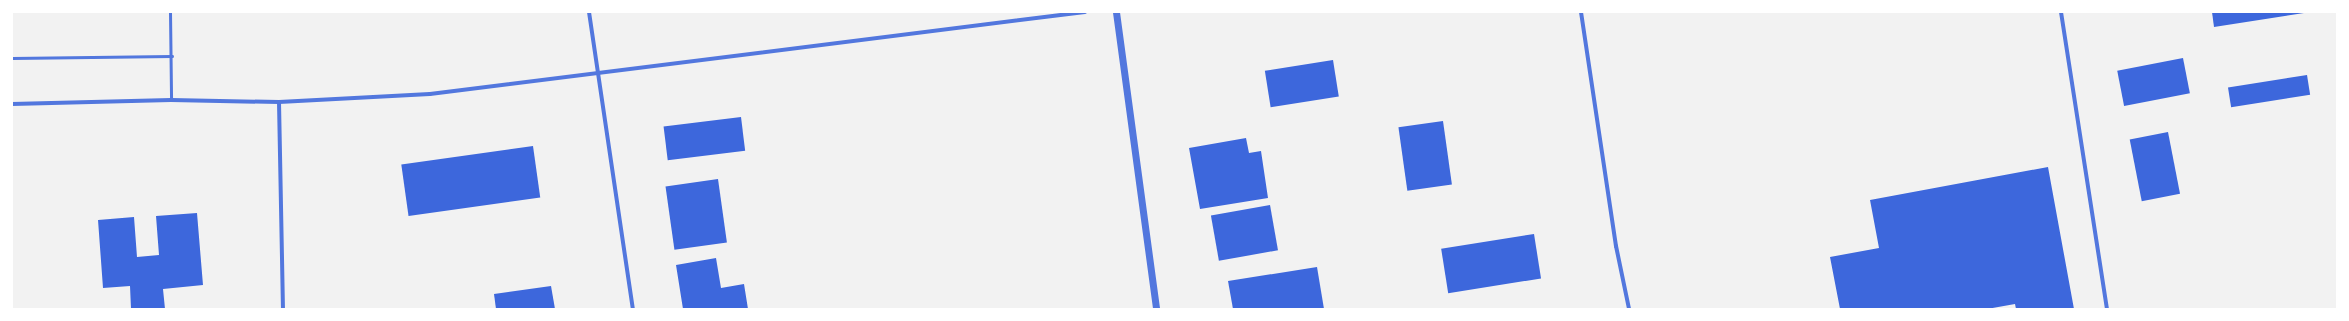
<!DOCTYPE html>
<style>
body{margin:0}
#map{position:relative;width:2349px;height:321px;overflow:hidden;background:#f2f2f2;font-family:"Archivo Narrow",sans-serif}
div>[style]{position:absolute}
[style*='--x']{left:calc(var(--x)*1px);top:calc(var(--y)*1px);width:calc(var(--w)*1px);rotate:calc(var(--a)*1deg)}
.building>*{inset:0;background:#3d67dc;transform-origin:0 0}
.service>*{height:3px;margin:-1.5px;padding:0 1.5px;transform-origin:1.5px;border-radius:1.5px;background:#5277de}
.minor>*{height:4px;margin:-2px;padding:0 2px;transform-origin:2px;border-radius:2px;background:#5277de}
.tertiary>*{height:7px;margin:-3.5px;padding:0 3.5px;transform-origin:3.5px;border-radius:3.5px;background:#5277de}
span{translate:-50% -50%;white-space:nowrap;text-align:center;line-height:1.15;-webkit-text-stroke:3px #fff;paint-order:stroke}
.frame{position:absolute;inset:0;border:13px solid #fff;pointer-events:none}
</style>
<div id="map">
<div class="building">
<div style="clip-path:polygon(2212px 12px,2304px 12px,2304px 13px,2214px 27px)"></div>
<div style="left:2183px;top:58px;width:36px;height:67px;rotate:79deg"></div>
<div style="left:1333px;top:60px;width:37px;height:69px;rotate:81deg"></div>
<div style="left:2307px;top:75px;width:20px;height:80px;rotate:81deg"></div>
<div style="left:741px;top:117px;width:34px;height:78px;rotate:83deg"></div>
<div style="left:1443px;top:121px;width:64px;height:45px;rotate:82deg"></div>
<div style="left:2168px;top:132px;width:63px;height:39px;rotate:79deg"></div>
<div style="clip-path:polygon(1246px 138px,1249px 153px,1261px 151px,1268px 198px,1200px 209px,1189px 148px)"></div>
<div style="left:533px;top:146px;width:52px;height:133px;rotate:82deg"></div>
<div style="clip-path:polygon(2048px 167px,2074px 309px,2016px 309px,2015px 304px,1987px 309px,1840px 309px,1830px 257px,1879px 248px,1870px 200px)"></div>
<div style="left:718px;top:179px;width:64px;height:53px;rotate:82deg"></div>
<div style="left:1270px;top:205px;width:46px;height:60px;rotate:80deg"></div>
<div style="clip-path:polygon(197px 213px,203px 285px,163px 289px,165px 309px,131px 309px,130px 286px,103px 288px,98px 220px,134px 217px,137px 257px,159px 255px,156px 216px)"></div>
<div style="left:1534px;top:234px;width:45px;height:94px;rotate:81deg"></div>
<div style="clip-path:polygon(716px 258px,721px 288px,744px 284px,748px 309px,683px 309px,676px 265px)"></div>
<div style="clip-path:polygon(1317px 267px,1324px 309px,1233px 309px,1228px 281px)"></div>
<div style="clip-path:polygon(551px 286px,555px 309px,496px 309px,494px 294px)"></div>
</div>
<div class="service">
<div style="--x:170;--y:12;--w:88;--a:89.3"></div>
<div style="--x:12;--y:58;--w:160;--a:-0.7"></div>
</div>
<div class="minor">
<div style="--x:589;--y:12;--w:300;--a:81.6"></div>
<div style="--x:1581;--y:12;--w:237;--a:81.5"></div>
<div style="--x:1616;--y:246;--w:64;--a:78.3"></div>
<div style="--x:2061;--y:12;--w:301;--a:81.2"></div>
<div style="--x:279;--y:102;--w:207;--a:88.9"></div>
<div style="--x:12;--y:104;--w:159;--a:-1.4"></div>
<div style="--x:171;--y:100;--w:108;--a:1.1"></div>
<div style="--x:279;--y:102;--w:151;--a:-3"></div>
<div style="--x:430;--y:94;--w:660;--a:-7.14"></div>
</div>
<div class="tertiary">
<div style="--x:1116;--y:12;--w:300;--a:82.3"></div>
</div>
<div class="frame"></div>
</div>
